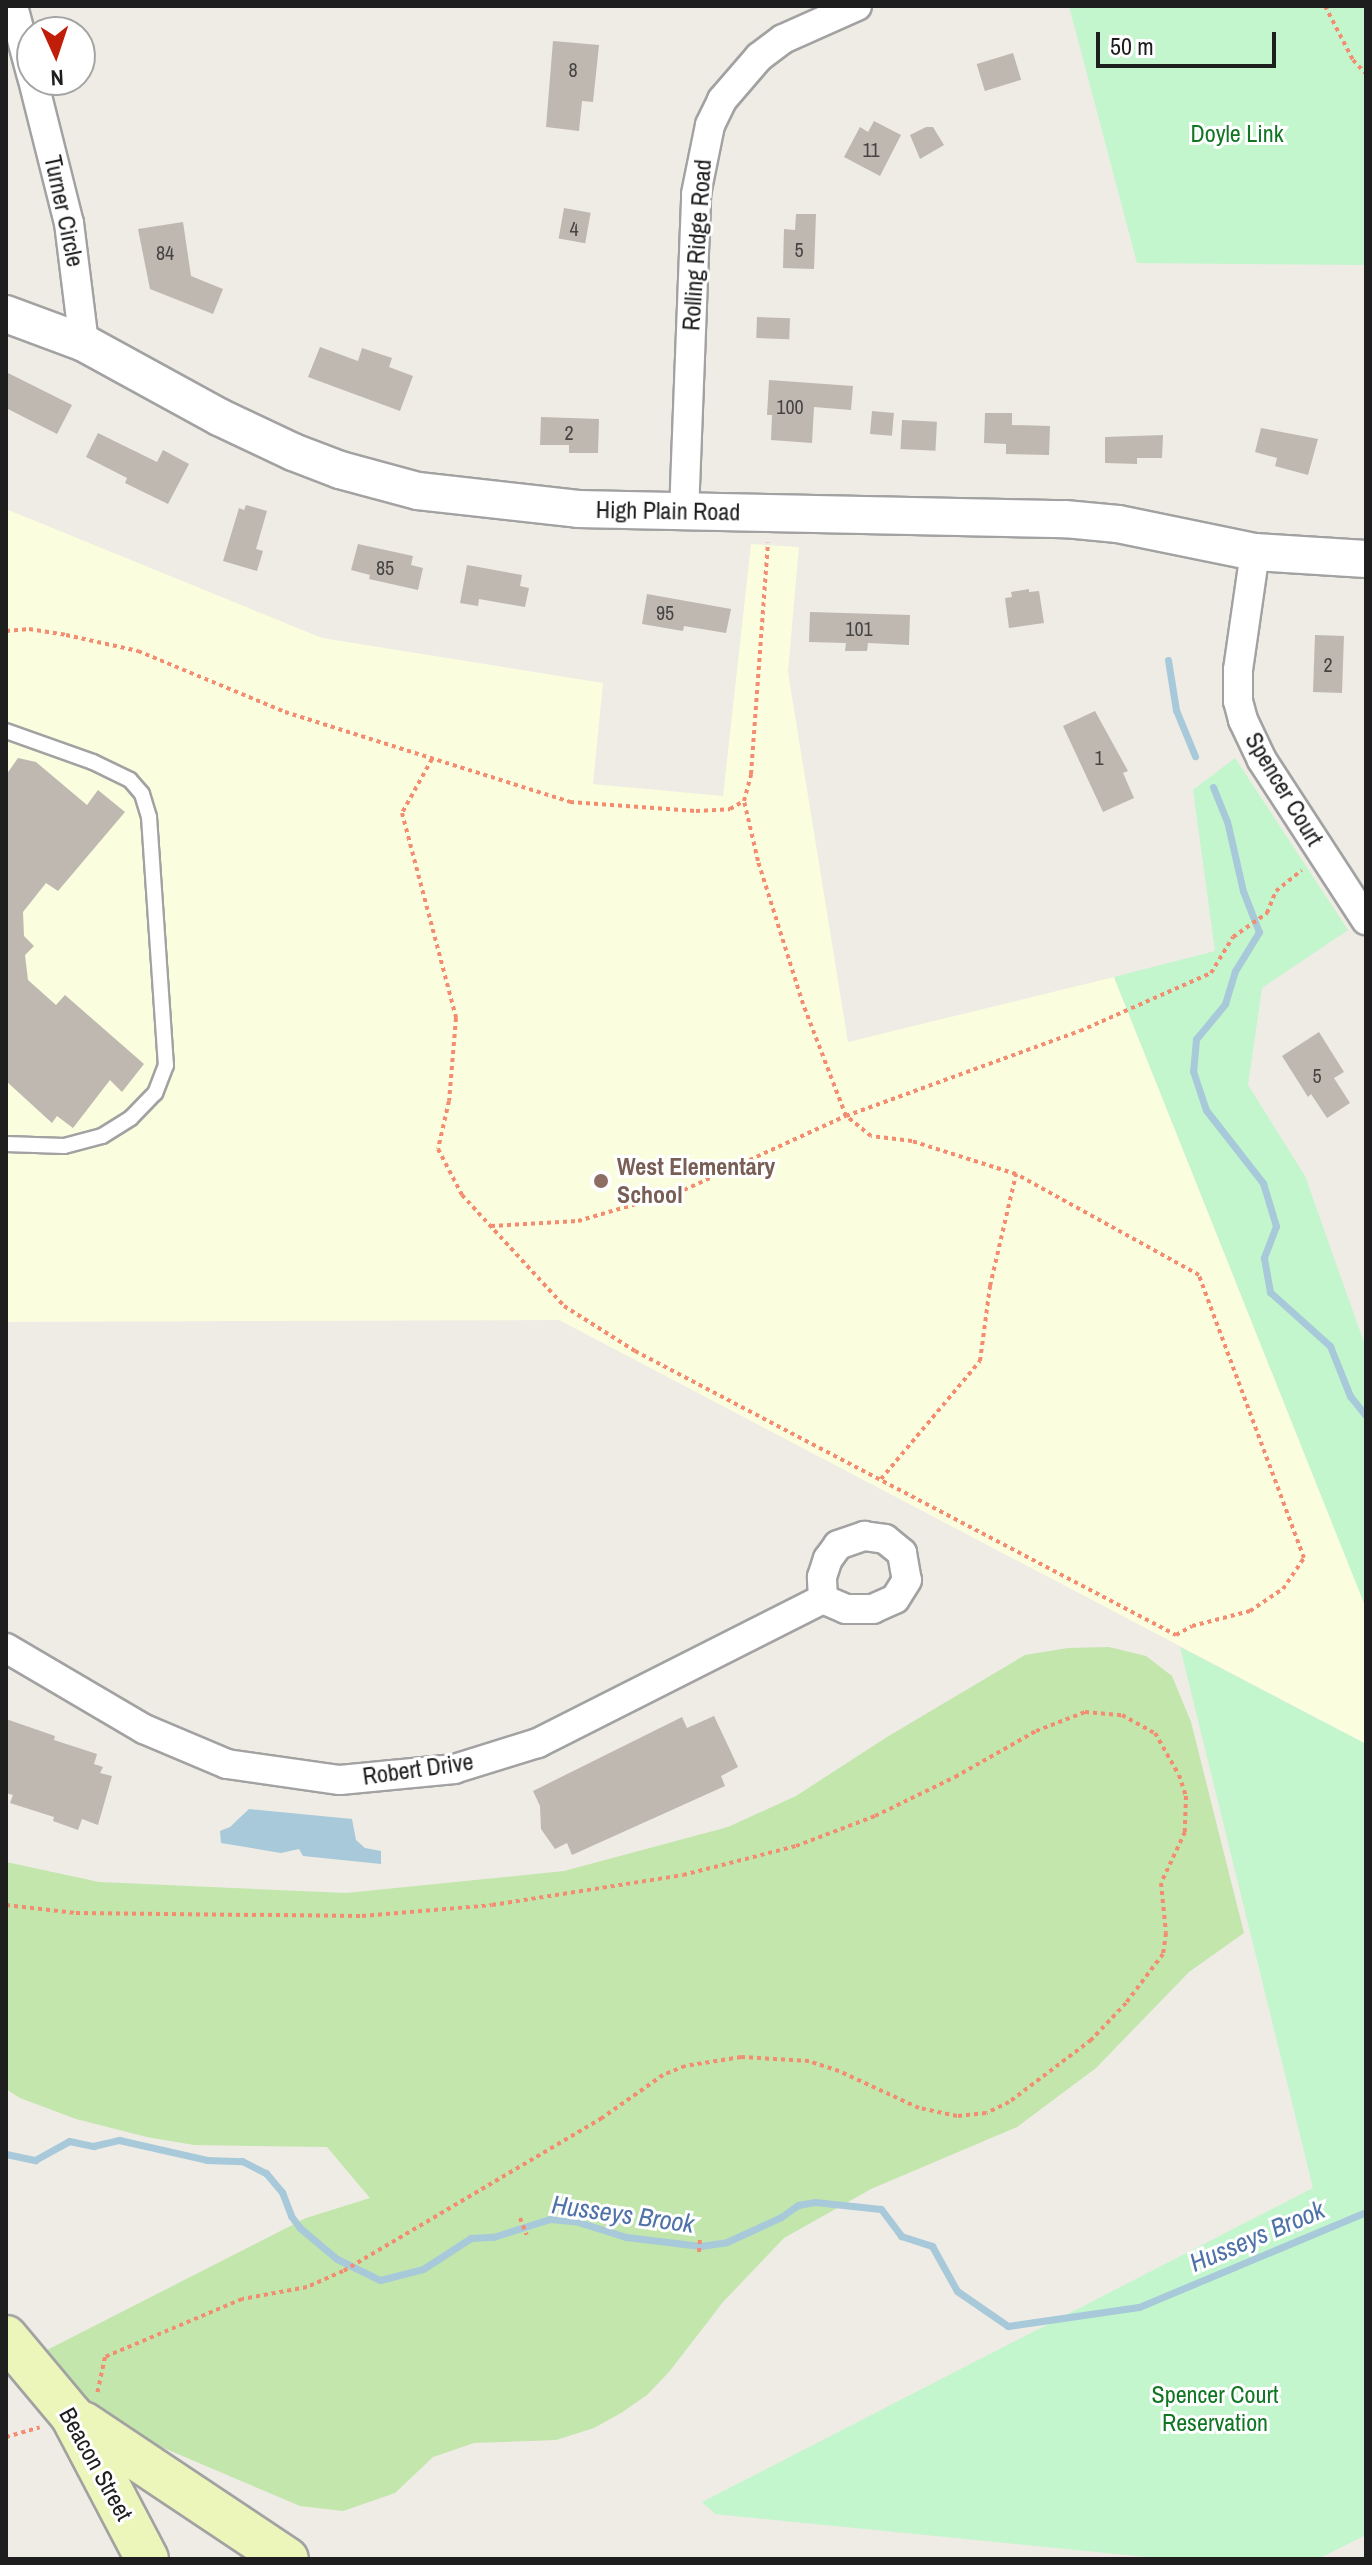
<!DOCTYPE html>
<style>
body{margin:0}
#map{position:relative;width:1372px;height:2565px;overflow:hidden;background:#eeece4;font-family:"Archivo Narrow",sans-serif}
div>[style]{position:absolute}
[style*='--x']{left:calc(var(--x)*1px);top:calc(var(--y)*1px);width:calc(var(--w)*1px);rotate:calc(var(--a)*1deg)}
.education>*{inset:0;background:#fafdde}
.grass>*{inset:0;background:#c2e6ac}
.park>*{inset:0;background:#c3f6cd}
.water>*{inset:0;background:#a7c9da}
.stream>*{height:7px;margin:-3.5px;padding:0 3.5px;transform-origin:3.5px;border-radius:3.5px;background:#a7c9da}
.building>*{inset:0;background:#bfb8b1;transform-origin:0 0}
.path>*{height:4px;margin-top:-2px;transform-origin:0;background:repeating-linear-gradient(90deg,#f38c71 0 4px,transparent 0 8px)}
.roads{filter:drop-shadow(2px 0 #a2a2a2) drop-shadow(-2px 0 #a2a2a2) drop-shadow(0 2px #a2a2a2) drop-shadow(0 -2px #a2a2a2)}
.service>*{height:14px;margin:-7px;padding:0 7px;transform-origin:7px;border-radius:7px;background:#fff}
.minor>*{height:28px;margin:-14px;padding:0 14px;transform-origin:14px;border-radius:14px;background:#fff}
.tertiary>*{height:36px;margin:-18px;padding:0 18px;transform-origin:18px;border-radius:18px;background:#fff}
.secondary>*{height:42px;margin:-21px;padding:0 21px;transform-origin:21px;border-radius:21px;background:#edf6ba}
.dots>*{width:22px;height:22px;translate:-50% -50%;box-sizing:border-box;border:4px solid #fff;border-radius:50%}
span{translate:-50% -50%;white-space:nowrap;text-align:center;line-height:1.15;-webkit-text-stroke:6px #fff;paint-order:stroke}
.number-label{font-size:20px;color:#464443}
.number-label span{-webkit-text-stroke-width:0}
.park-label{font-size:24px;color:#117624}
.street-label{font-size:24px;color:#1e1e1e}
.education-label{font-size:24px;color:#785e54;font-weight:700}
.left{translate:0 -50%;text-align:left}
.water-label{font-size:26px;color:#4f72a8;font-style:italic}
.frame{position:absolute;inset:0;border:8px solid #1e1e1e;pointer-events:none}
.north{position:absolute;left:16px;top:16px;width:80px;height:80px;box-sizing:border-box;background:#fff;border:2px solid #a5a5a5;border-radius:50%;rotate:177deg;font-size:22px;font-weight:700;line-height:32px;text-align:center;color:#1e1e1e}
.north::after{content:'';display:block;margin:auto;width:28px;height:36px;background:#c11e0a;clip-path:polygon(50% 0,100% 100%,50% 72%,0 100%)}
.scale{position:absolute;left:1096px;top:32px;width:180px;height:36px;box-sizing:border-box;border:4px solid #1e1e1e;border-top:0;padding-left:10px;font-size:24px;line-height:28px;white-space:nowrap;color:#1e1e1e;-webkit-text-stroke:6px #fff;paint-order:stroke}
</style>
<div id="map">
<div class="education">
<div style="clip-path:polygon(6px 509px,322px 638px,603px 683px,593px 784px,723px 796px,751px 544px,799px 547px,788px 672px,848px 1042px,1114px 977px,1366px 1608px,1366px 1744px,559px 1320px,6px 1322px)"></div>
</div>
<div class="grass">
<div style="clip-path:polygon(1109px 1647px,1146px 1656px,1172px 1676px,1191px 1722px,1244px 1933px,1189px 1972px,1096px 2068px,1017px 2127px,871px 2189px,784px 2238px,723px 2302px,669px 2372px,647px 2395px,621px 2413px,594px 2428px,556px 2440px,474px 2443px,433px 2457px,395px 2493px,343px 2511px,300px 2506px,105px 2423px,45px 2351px,306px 2218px,370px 2198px,327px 2147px,194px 2145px,147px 2137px,76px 2119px,20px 2098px,6px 2089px,6px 1862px,99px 1882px,346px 1893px,564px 1871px,728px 1827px,796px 1796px,887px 1737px,1025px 1655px,1068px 1648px)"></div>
</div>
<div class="park">
<div style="clip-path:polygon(1069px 6px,1366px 6px,1366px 265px,1137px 263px)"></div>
<div style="clip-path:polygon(1235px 758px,1348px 930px,1262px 988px,1248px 1085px,1305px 1176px,1366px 1348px,1366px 1608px,1114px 977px,1215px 951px,1193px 790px)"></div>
<div style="clip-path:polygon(1180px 1647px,1366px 1744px,1366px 2535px,1318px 2559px,1167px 2559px,715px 2514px,702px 2502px,1313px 2188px)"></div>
</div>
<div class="water">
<div style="clip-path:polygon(249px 1809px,352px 1819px,356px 1840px,365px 1848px,381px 1851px,381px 1864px,303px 1856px,299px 1849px,281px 1853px,221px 1843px,220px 1831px,230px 1827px)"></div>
</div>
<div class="stream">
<div style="--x:1168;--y:660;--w:51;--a:80.9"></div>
<div style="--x:1176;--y:710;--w:50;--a:67.6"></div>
<div style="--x:1213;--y:787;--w:37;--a:68"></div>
<div style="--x:1227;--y:821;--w:72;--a:77.1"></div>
<div style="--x:1243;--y:891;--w:44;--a:68.7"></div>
<div style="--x:1259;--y:932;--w:46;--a:121.6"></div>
<div style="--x:1235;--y:971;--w:34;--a:107"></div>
<div style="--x:1225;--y:1004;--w:45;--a:129.6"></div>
<div style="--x:1196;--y:1039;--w:32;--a:95"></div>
<div style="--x:1193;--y:1071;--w:41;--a:71.6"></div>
<div style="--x:1206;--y:1110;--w:93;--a:52"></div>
<div style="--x:1263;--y:1183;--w:45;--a:73.2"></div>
<div style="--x:1276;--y:1226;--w:34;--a:111"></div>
<div style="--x:1264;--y:1258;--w:35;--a:80"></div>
<div style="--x:1270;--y:1292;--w:81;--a:42"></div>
<div style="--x:1330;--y:1346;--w:54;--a:68.2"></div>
<div style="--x:1350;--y:1396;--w:26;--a:51"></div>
<div style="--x:6;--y:2154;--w:30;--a:12"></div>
<div style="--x:35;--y:2160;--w:39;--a:-29"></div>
<div style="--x:69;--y:2141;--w:25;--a:12"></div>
<div style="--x:93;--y:2146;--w:27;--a:-13"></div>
<div style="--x:119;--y:2140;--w:90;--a:12.8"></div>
<div style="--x:207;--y:2160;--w:35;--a:2"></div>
<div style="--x:242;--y:2161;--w:27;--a:27"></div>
<div style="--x:266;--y:2173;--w:25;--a:50"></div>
<div style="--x:282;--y:2192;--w:26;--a:69"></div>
<div style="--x:291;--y:2216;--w:15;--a:53"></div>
<div style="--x:300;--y:2228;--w:48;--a:40"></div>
<div style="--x:337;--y:2259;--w:48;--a:26"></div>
<div style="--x:380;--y:2280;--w:44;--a:-14.3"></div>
<div style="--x:423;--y:2269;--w:57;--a:-32.9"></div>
<div style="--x:471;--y:2238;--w:22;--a:-3"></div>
<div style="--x:493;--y:2237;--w:60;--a:-17.5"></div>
<div style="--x:550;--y:2219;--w:25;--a:5"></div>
<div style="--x:575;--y:2221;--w:53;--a:17.4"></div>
<div style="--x:626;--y:2237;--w:75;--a:6.9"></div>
<div style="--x:700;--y:2246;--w:27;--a:-8"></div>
<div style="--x:727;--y:2242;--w:60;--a:-24.8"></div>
<div style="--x:781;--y:2217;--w:21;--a:-35"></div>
<div style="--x:798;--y:2205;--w:17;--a:-10"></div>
<div style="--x:815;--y:2202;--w:66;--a:6.1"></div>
<div style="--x:881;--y:2209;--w:34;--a:53"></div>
<div style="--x:901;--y:2236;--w:33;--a:18"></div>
<div style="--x:932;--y:2246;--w:51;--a:60.9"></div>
<div style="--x:957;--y:2291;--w:62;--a:34.5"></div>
<div style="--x:1008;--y:2326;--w:132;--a:-8.3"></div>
<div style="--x:1139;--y:2307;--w:246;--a:-22.7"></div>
</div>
<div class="building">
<div style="clip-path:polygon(553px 41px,599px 45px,593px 102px,582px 101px,579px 131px,546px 127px)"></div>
<div style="left:1013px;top:53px;width:28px;height:38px;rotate:73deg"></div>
<div style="clip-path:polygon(874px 121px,901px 135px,880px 176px,844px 157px,860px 127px,868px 132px)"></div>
<div style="clip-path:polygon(926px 127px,933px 127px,944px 145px,920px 159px,910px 135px)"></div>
<div style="left:564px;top:208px;width:27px;height:31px;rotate:10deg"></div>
<div style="clip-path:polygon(796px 214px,816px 214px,814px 269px,783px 268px,784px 229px,795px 230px)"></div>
<div style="clip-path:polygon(183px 222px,191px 276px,223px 289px,213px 314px,150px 289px,138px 229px)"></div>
<div style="left:757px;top:317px;width:33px;height:21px;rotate:2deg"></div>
<div style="clip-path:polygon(320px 347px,358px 361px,362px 348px,392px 358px,389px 367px,413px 376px,400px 411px,308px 377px)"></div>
<div style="clip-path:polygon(6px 372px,72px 405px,57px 434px,6px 408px)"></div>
<div style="clip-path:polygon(769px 380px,853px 386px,851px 410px,814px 407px,812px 443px,771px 440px,772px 415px,767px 415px)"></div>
<div style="left:872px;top:411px;width:22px;height:23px;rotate:5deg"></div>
<div style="clip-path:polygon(985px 413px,1012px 413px,1012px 425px,1050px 426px,1049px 455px,1006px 454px,1006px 444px,984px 443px)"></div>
<div style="clip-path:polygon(541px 417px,599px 419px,598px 453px,569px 453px,569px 445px,540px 445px)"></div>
<div style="left:902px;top:420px;width:35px;height:29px;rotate:3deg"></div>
<div style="clip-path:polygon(1261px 428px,1318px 439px,1308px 475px,1275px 466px,1277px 458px,1255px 452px)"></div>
<div style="clip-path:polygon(98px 433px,157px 462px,163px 450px,189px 464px,168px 504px,125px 483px,127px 478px,86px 457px)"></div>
<div style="clip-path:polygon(1163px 435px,1162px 458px,1137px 458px,1137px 464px,1105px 463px,1105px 437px)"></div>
<div style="clip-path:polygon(246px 505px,267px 511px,256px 549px,263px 551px,257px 571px,223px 561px,239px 508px,244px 510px)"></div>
<div style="clip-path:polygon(358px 544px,413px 556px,411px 565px,423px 568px,418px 590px,369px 579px,370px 575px,351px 570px)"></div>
<div style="clip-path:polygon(467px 565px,522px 575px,520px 586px,529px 588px,525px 607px,479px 599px,478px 606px,460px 603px)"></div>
<div style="clip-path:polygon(1029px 589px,1029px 592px,1039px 591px,1044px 623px,1009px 628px,1005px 598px,1012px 597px,1011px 592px)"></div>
<div style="clip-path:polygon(647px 594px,731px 609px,726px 633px,684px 626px,683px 631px,642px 624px)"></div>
<div style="clip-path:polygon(810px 612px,910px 615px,909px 645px,868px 643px,867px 651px,845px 651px,846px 643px,809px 642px)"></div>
<div style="left:1315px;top:635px;width:29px;height:57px;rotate:2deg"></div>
<div style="clip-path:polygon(1095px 711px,1128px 771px,1123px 773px,1134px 798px,1103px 812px,1063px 726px)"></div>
<div style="clip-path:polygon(18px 758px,36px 762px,87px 805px,98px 790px,125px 812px,58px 891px,46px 883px,23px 912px,24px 936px,34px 946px,25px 955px,28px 980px,56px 1005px,65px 995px,144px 1064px,122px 1092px,110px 1080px,73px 1128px,57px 1116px,52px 1123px,6px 1081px,6px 775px)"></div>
<div style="clip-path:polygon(1319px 1032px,1344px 1072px,1334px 1078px,1350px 1103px,1327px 1118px,1311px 1094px,1308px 1097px,1282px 1056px)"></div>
<div style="clip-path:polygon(714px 1716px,738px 1767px,721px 1776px,725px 1786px,572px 1855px,567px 1843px,555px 1849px,541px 1829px,540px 1806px,533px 1791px,682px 1717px,687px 1728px)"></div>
<div style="clip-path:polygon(6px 1719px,55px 1736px,54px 1740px,97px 1754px,94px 1764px,103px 1767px,100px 1773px,112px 1776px,98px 1825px,82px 1819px,78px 1830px,53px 1821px,54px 1817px,10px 1803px,13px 1795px,6px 1793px)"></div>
</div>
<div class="path">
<div style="--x:1325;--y:6;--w:61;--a:62.6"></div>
<div style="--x:1353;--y:60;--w:19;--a:47"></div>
<div style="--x:6;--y:631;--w:23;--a:-5"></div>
<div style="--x:29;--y:629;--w:37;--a:9"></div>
<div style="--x:66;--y:635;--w:74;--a:12.5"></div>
<div style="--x:138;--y:651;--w:159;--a:22.5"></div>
<div style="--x:285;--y:712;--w:299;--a:17.5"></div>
<div style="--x:570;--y:802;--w:126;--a:4.1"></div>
<div style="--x:696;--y:811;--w:34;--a:-3"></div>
<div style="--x:730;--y:809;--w:16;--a:-30"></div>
<div style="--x:744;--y:801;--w:28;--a:-75"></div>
<div style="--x:751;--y:774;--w:232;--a:-85.8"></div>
<div style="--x:432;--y:759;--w:62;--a:119.1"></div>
<div style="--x:402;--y:813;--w:212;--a:75.2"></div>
<div style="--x:456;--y:1018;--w:83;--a:94.8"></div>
<div style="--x:449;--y:1101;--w:49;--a:102.9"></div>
<div style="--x:438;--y:1149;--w:52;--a:62.4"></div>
<div style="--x:462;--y:1195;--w:151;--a:47.4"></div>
<div style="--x:564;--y:1306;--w:84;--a:32.4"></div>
<div style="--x:635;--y:1351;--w:611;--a:27.7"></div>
<div style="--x:1176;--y:1635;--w:18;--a:-29"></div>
<div style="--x:1192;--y:1626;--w:60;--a:-14.5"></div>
<div style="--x:1250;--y:1611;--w:40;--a:-34"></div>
<div style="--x:1283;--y:1589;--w:37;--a:-56"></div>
<div style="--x:1304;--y:1558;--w:302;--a:-110.4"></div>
<div style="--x:1199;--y:1275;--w:209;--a:-151.1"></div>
<div style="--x:1016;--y:1174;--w:109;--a:-162.4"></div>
<div style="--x:912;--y:1141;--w:41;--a:-173"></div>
<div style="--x:871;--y:1136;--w:32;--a:-141"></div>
<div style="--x:846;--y:1116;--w:120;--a:-111"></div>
<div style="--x:803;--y:1004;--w:150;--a:-107.5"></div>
<div style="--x:758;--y:861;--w:62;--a:-103.1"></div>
<div style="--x:491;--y:1226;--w:87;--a:-3.3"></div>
<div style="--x:578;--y:1221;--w:110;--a:-16.3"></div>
<div style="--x:684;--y:1190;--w:178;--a:-24.6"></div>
<div style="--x:846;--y:1116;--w:249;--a:-20"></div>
<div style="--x:1080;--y:1031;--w:143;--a:-23.9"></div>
<div style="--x:1211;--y:973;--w:42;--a:-58.6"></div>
<div style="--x:1233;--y:937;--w:42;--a:-35.2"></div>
<div style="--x:1267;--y:913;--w:24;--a:-68"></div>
<div style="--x:1276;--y:891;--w:33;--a:-39"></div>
<div style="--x:881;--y:1479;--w:154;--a:-50"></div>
<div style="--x:980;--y:1361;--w:76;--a:-82.4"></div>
<div style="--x:990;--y:1286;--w:115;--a:-76.9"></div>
<div style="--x:6;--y:1905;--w:70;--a:6.5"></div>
<div style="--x:76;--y:1913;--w:286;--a:0.6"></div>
<div style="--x:362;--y:1916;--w:130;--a:-4.8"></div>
<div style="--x:492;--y:1905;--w:193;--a:-8.9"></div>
<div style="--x:683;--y:1875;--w:117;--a:-14.4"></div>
<div style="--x:796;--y:1846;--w:85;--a:-20.8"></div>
<div style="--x:875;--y:1816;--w:89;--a:-26"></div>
<div style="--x:955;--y:1777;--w:93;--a:-29.6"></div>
<div style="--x:1036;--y:1731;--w:53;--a:-21.2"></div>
<div style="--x:1085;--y:1712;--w:37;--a:5"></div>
<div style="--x:1122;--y:1715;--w:38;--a:29"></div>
<div style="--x:1155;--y:1733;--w:48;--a:60.3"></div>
<div style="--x:1179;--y:1775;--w:22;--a:72"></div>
<div style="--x:1186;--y:1796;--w:36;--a:92"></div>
<div style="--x:1185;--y:1832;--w:56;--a:115.2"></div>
<div style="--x:1161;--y:1883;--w:50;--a:84.3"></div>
<div style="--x:1166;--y:1933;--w:21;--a:98"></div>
<div style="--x:1163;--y:1954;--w:61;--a:127.1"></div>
<div style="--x:1126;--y:2003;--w:51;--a:133.4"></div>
<div style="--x:1091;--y:2040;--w:103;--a:142.9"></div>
<div style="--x:1009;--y:2102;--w:25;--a:154"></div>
<div style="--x:986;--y:2113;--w:29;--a:174"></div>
<div style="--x:957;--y:2116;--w:39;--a:-168"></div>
<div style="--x:919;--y:2108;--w:88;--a:-155.2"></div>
<div style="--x:839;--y:2071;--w:32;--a:-162"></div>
<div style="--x:809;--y:2061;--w:68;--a:-176.6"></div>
<div style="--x:741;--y:2057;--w:57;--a:170.9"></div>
<div style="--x:685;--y:2066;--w:24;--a:158"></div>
<div style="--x:663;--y:2075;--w:75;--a:144.8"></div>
<div style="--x:602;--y:2118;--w:301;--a:149.4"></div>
<div style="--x:343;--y:2271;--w:39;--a:156"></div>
<div style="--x:307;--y:2287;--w:66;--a:169.5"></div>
<div style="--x:242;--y:2299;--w:149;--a:157.1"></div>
<div style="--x:105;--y:2357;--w:38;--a:102"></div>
<div style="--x:520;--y:2218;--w:18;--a:68"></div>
<div style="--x:699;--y:2252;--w:16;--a:-86"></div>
<div style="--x:6;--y:2437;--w:35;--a:-16"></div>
</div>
<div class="roads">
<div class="service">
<div style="--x:6;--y:731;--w:92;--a:19.6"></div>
<div style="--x:93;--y:762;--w:41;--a:25.9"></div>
<div style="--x:130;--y:780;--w:18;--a:49"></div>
<div style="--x:142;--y:794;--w:24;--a:73"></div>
<div style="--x:149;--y:817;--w:249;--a:86.1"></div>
<div style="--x:166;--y:1065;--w:30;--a:111"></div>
<div style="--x:155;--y:1093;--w:35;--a:134"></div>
<div style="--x:131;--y:1118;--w:34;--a:148"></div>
<div style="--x:102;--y:1136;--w:39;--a:165"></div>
<div style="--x:64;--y:1146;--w:58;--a:-178"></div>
</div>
<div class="minor">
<div style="--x:13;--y:6;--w:73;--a:75"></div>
<div style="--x:33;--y:80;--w:147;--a:75.9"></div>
<div style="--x:69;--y:223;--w:121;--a:82.9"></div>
<div style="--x:684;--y:513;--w:319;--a:-87.8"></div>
<div style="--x:696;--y:194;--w:70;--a:-78.5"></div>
<div style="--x:710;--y:125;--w:28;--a:-64"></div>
<div style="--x:722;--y:100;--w:57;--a:-49.3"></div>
<div style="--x:759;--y:57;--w:30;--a:-37"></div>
<div style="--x:783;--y:39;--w:81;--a:-24"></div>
<div style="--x:1255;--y:552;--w:119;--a:98.2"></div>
<div style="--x:1238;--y:670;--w:31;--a:90"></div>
<div style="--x:1238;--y:701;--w:20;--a:75"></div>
<div style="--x:1243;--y:720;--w:44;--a:64.6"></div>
<div style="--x:1262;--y:760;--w:191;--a:57"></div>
<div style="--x:864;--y:1536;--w:21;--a:8"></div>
<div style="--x:885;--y:1539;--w:22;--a:39"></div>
<div style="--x:902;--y:1553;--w:27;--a:80"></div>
<div style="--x:907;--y:1580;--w:22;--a:122"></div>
<div style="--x:895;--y:1599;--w:24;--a:156"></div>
<div style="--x:873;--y:1609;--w:27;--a:180"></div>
<div style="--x:846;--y:1609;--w:25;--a:-157"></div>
<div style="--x:823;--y:1599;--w:22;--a:-93"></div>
<div style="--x:822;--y:1577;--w:19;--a:-72"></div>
<div style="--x:828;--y:1559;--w:17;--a:-54"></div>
<div style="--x:838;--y:1545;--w:28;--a:-19"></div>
<div style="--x:6;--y:1648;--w:160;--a:30.4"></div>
<div style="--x:144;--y:1729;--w:90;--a:22.9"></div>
<div style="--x:227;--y:1764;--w:114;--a:8.1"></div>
<div style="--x:340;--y:1780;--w:115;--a:-5.5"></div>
<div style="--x:454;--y:1769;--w:88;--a:-17.2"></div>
<div style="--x:538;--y:1743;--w:319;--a:-26.8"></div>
</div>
<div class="tertiary">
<div style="--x:6;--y:314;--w:83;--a:20.4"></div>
<div style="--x:84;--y:343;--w:154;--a:28.7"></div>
<div style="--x:219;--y:417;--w:82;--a:25.3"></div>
<div style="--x:293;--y:452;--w:50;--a:21"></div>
<div style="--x:340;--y:470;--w:81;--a:15.1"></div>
<div style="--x:418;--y:491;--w:161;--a:6.4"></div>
<div style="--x:578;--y:509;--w:487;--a:1.2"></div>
<div style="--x:1065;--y:519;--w:53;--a:5.4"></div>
<div style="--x:1118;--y:524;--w:140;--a:11.6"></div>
<div style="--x:1255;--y:552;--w:111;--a:3.6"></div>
</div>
<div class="secondary">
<div style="--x:6;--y:2337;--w:103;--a:50.1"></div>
<div style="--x:72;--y:2416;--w:161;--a:62.3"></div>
<div style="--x:83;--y:2423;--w:245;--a:33.7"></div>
</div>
</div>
<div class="dots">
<div style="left:601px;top:1181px;background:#8d6e63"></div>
</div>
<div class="number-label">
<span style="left:573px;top:69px">8</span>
<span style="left:871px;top:149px">11</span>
<span style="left:574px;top:228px">4</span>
<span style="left:799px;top:249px">5</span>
<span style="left:165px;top:252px">84</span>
<span style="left:790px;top:406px">100</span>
<span style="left:569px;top:432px">2</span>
<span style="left:385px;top:567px">85</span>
<span style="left:665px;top:612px">95</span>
<span style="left:859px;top:628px">101</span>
<span style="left:1328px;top:664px">2</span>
<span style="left:1099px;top:757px">1</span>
<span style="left:1317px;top:1075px">5</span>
</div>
<div class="park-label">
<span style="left:1237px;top:134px">Doyle Link</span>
<span style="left:1215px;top:2409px">Spencer Court<br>Reservation</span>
</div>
<div class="street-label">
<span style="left:64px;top:211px;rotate:78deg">Turner Circle</span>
<span style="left:697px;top:245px;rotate:-86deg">Rolling Ridge Road</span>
<span style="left:668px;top:511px;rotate:1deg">High Plain Road</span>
<span style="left:1284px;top:789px;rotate:59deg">Spencer Court</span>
<span style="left:418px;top:1769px;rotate:-8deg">Robert Drive</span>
<span style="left:96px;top:2464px;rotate:61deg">Beacon Street</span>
</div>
<div class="education-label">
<span class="left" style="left:617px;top:1181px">West Elementary<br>School</span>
</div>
<div class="water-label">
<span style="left:623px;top:2214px;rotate:8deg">Husseys Brook</span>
<span style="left:1257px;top:2236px;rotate:-23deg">Husseys Brook</span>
</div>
<div class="frame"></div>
<div class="north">N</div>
<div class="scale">50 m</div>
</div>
